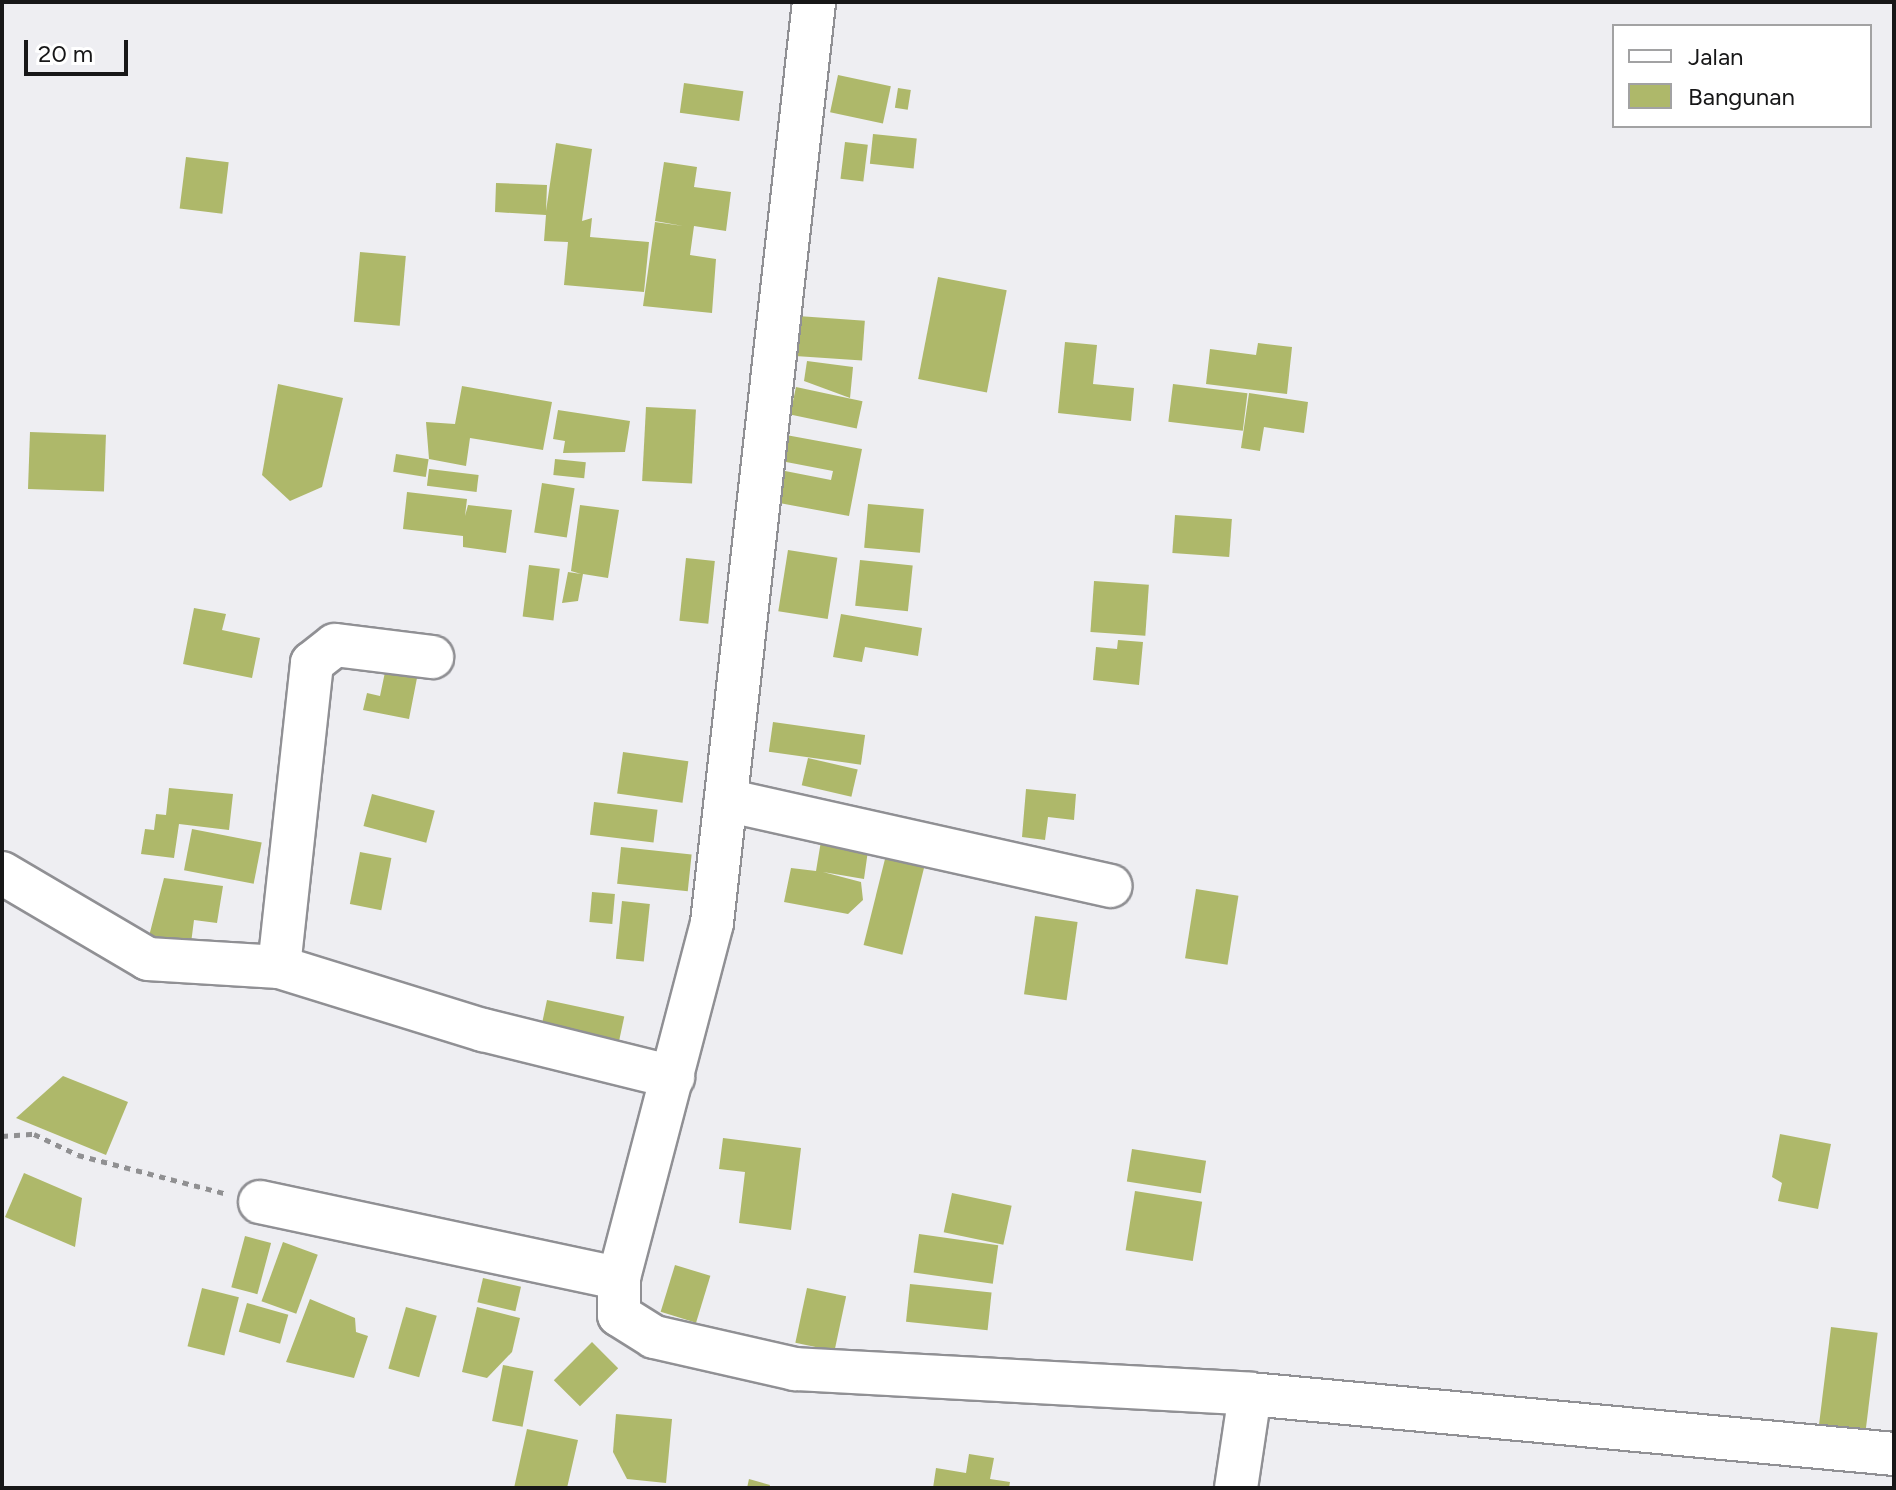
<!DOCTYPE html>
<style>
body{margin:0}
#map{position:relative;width:1896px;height:1490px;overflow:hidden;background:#eeeef2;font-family:Figtree,sans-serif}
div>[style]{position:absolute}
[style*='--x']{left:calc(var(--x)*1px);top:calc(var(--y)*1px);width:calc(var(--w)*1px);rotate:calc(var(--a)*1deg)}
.building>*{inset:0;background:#aeb86a;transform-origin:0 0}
.path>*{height:5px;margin-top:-2.5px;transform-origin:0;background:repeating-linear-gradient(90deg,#909092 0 6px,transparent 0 12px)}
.roads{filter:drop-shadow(2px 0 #909094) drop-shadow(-2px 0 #909094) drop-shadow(0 2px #909094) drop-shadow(0 -2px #909094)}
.street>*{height:42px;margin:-21px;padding:0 21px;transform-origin:21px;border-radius:21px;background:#fff}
span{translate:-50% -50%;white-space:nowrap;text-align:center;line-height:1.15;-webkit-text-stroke:6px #fff;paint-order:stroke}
.frame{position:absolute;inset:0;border:4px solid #171718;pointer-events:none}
.legend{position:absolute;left:1612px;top:24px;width:260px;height:104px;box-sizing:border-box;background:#fff;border:2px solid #a2a2a3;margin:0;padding:10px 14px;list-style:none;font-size:24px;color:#171718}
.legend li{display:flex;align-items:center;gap:16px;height:40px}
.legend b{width:40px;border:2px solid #a2a2a3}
.scale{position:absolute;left:24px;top:40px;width:104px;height:36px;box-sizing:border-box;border:4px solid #171718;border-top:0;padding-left:10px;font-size:24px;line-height:28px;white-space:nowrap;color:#171718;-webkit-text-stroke:6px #fff;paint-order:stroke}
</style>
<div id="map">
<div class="building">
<div style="left:838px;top:75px;width:54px;height:38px;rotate:12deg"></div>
<div style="left:684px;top:83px;width:60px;height:30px;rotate:8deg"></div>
<div style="left:898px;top:88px;width:13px;height:20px;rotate:9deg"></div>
<div style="left:873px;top:134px;width:44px;height:30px;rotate:6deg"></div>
<div style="left:845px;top:142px;width:23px;height:37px;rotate:7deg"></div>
<div style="clip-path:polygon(556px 143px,592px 149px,582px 221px,592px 218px,590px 237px,649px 242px,644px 292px,564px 285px,568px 242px,544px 241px,546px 215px,495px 212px,496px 183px,547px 185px,546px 211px)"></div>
<div style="left:186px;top:157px;width:43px;height:52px;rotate:7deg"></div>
<div style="clip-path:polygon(664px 162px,697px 167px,694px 187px,731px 192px,726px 231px,694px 226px,690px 255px,716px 259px,712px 313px,643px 306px,655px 222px,683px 226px,655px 221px)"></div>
<div style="left:360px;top:252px;width:46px;height:70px;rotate:5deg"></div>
<div style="left:938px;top:277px;width:70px;height:104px;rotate:11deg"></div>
<div style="left:798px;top:316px;width:67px;height:40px;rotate:4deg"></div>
<div style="clip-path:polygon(1065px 342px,1097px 345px,1093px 384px,1134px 388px,1131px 421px,1058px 413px)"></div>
<div style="clip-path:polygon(1258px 343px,1292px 347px,1287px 394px,1206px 384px,1210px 349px,1256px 355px)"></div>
<div style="clip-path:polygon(807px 361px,853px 367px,850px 398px,804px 381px)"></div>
<div style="clip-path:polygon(278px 384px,343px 398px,322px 487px,290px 501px,262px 475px)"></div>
<div style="left:1173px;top:384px;width:75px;height:38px;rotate:7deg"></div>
<div style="clip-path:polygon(462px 386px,552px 402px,543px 450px,470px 438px,466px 466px,429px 459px,426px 422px,455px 424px)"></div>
<div style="left:796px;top:387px;width:68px;height:28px;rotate:12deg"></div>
<div style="clip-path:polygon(1249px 393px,1308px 402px,1304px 433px,1264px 427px,1260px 451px,1241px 448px)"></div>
<div style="left:646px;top:407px;width:50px;height:74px;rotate:3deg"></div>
<div style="clip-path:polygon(558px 410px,630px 421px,625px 452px,563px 453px,565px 441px,553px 439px)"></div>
<div style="left:30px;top:432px;width:76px;height:57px;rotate:2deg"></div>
<div style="clip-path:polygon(786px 435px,862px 449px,849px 516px,774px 502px,780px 470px,831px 480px,833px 471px,781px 461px)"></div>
<div style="left:396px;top:454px;width:33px;height:18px;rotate:9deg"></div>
<div style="left:555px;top:459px;width:31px;height:16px;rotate:6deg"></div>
<div style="left:429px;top:469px;width:50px;height:17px;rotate:7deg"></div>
<div style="left:542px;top:483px;width:33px;height:50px;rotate:9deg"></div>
<div style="clip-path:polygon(407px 492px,467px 499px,465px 516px,468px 505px,512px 510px,506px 553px,463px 547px,463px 536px,403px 529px)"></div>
<div style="left:868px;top:504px;width:56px;height:44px;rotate:5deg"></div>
<div style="clip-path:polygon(580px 505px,619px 510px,608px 578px,583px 574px,578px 601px,562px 603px,568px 572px,581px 574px,571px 571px)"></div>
<div style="left:1175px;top:515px;width:57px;height:38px;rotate:4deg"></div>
<div style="left:788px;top:550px;width:50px;height:62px;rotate:9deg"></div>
<div style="left:686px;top:558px;width:29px;height:63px;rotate:6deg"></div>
<div style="left:860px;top:560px;width:53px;height:46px;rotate:6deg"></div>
<div style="left:529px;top:565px;width:31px;height:52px;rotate:7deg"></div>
<div style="left:1094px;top:581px;width:55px;height:51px;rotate:4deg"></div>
<div style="clip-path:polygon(194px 608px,226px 614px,222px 630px,260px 638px,252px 678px,183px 664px)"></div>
<div style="clip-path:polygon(841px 614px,922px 628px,918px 656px,865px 647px,862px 662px,833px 657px)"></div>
<div style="clip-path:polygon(1118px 640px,1143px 642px,1139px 685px,1093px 680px,1096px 647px,1117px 649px)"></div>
<div style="clip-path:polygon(385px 672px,417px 678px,409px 719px,363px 710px,367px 693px,380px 696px)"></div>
<div style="left:773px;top:722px;width:93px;height:30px;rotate:8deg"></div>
<div style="left:623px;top:752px;width:66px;height:42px;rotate:8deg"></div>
<div style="left:808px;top:758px;width:51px;height:28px;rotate:13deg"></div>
<div style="clip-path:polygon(169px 788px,233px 794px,229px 830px,179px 824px,174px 858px,141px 854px,145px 829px,154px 830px,156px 814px,166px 815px)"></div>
<div style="clip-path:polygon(1026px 789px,1076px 794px,1074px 820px,1048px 817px,1045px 840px,1022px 837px)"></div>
<div style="left:372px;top:794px;width:65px;height:33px;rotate:15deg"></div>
<div style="left:594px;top:802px;width:64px;height:33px;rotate:7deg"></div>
<div style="left:192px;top:829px;width:71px;height:42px;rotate:11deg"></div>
<div style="clip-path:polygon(823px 829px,870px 836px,864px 879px,823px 872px,861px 882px,863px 900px,848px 914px,784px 902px,791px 868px,816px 871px)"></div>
<div style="left:621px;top:847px;width:71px;height:37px;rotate:6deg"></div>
<div style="left:888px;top:847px;width:40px;height:101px;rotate:14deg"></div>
<div style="left:360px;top:852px;width:32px;height:53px;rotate:11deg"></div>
<div style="clip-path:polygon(164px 878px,223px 886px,217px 923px,194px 920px,190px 951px,147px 944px)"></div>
<div style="left:1196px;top:889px;width:43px;height:70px;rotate:9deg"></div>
<div style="left:592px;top:892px;width:23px;height:30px;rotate:5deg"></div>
<div style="left:622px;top:901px;width:28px;height:58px;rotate:6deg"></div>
<div style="left:1035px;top:916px;width:43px;height:79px;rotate:8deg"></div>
<div style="left:547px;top:1000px;width:79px;height:32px;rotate:12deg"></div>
<div style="clip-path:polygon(63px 1076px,128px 1102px,106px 1155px,16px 1118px)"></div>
<div style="clip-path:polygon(1780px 1134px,1831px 1144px,1818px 1209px,1778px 1201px,1782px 1183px,1772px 1177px)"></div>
<div style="clip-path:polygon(723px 1138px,801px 1148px,791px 1230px,739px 1223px,745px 1172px,719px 1169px)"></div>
<div style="left:1132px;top:1149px;width:75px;height:33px;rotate:9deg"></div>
<div style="clip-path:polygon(24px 1173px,82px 1198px,75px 1247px,5px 1217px)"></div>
<div style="left:1135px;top:1191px;width:68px;height:60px;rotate:9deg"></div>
<div style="left:952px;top:1193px;width:61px;height:40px;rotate:12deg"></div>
<div style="left:919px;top:1234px;width:80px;height:39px;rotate:8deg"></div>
<div style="left:245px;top:1236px;width:27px;height:53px;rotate:15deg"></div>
<div style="left:283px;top:1242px;width:37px;height:63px;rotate:20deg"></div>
<div style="left:675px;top:1265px;width:37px;height:49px;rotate:17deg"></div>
<div style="left:483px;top:1278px;width:39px;height:25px;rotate:13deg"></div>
<div style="left:910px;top:1284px;width:82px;height:38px;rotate:6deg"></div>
<div style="left:202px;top:1288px;width:38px;height:60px;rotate:14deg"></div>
<div style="left:807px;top:1288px;width:40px;height:56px;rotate:12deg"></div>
<div style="clip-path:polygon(310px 1299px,355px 1318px,356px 1332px,368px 1336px,354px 1378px,286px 1362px)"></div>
<div style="left:247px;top:1303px;width:43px;height:30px;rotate:16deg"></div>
<div style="left:406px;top:1307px;width:32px;height:64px;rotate:16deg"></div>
<div style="clip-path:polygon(477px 1307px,520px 1318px,512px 1352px,487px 1378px,462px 1372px)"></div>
<div style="left:1831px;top:1327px;width:47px;height:109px;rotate:7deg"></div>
<div style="left:592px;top:1342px;width:37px;height:54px;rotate:45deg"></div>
<div style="left:503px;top:1365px;width:31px;height:57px;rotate:11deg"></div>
<div style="clip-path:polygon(616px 1414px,672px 1419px,666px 1483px,627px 1479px,613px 1452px)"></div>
<div style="clip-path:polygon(527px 1429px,578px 1440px,567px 1488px,514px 1488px)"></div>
<div style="clip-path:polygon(969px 1454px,994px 1458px,990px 1479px,1010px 1482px,1009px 1488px,933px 1488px,936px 1468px,966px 1473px)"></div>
<div style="clip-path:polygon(749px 1479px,770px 1485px,769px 1488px,747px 1488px)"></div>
</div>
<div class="path">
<div style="--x:2;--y:1136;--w:32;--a:-4"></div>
<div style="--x:34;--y:1134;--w:49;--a:25.5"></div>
<div style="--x:78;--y:1155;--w:151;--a:14.6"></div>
</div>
<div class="roads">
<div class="street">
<div style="--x:814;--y:2;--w:927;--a:96.32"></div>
<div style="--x:712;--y:923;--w:367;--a:104.7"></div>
<div style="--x:619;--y:1278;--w:37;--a:90"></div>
<div style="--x:619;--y:1315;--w:41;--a:32.2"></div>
<div style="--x:654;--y:1337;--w:145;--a:12.8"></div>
<div style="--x:795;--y:1369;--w:456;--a:3.1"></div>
<div style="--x:726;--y:800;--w:394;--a:12.6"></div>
<div style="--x:2;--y:873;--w:169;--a:30.5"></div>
<div style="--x:148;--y:959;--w:131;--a:3.5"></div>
<div style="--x:279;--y:967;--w:214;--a:17.2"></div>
<div style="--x:483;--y:1030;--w:196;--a:13.9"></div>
<div style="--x:279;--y:967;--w:306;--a:-83.8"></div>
<div style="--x:312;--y:663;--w:29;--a:-38"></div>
<div style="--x:335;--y:645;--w:98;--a:7.1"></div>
<div style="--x:260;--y:1202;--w:367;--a:12"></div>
<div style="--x:1236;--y:1488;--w:95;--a:-81.5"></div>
<div style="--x:1250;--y:1394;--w:647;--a:5.32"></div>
</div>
</div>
<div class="frame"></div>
<ul class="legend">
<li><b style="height:10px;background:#fff"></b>Jalan</li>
<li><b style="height:22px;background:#aeb86a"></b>Bangunan</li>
</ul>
<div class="scale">20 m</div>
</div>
